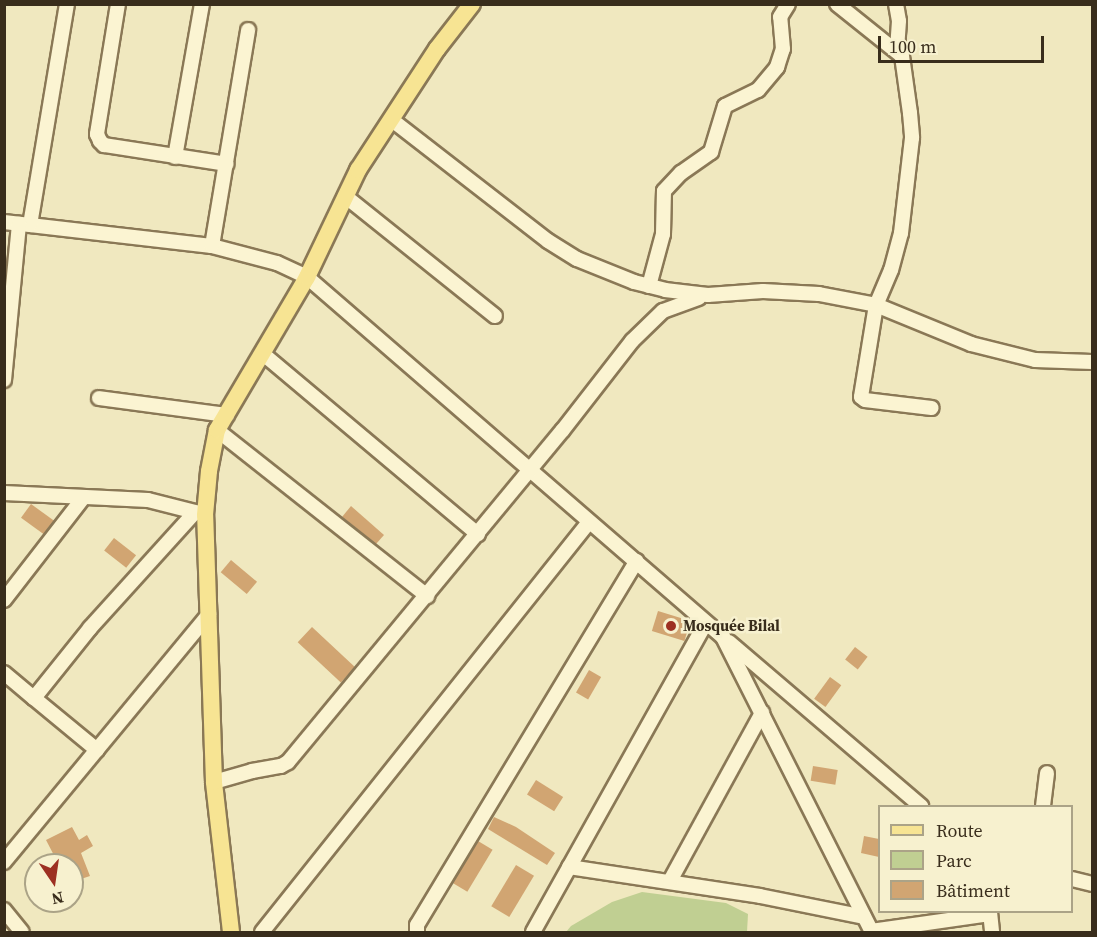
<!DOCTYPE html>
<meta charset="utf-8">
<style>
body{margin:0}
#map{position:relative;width:1097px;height:937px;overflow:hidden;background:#f0e8bf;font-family:"Source Serif 4",serif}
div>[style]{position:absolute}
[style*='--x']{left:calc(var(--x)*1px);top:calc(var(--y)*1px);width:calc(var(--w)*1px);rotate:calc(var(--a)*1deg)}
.green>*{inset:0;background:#c0cf92}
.building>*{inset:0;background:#d1a572;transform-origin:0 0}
.roads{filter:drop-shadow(2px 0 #8a7856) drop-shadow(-2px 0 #8a7856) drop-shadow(0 2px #8a7856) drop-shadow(0 -2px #8a7856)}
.minor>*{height:14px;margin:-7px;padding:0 7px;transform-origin:7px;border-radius:7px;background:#fbf4d2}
.major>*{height:16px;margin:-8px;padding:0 8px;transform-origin:8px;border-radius:8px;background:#f7e493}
.dots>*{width:16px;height:16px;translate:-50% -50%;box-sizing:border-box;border:3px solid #f7f1cf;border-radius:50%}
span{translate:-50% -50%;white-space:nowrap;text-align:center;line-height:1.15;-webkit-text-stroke:5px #f7f1cf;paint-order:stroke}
.poi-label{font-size:15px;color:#392d1c;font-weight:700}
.left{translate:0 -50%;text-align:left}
.frame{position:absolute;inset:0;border:6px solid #392d1c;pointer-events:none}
.legend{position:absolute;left:878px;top:805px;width:195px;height:108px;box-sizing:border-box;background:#f7f1cf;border:2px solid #aba387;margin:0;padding:8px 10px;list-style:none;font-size:18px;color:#392d1c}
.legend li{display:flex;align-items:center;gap:12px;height:30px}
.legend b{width:30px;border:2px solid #aba387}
.north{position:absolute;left:24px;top:853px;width:60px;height:60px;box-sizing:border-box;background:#f7f1cf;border:2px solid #aba387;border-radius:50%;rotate:167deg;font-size:16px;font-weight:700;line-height:24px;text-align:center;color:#392d1c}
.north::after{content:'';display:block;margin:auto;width:21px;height:27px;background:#9d3022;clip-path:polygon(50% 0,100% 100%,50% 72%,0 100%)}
.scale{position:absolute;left:878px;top:36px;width:166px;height:27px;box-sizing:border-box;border:3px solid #392d1c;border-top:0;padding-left:8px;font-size:18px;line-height:21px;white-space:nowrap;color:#392d1c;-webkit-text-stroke:4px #f7f1cf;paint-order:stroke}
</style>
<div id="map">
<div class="green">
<div style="clip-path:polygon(642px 892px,726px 903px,748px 914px,747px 932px,566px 932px,571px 926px,612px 902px)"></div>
</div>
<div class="building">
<div style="left:31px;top:504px;width:29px;height:17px;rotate:36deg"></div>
<div style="clip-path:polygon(351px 506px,384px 535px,376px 544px,342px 517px)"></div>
<div style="left:114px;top:538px;width:28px;height:16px;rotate:38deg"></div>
<div style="left:231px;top:560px;width:34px;height:16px;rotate:40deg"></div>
<div style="left:658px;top:611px;width:34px;height:21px;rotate:17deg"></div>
<div style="left:312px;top:627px;width:59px;height:21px;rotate:43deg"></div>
<div style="left:855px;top:647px;width:16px;height:16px;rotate:38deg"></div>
<div style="left:589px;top:670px;width:14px;height:26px;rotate:30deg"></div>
<div style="left:830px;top:677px;width:14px;height:27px;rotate:36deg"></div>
<div style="left:813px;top:766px;width:25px;height:15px;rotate:9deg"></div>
<div style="left:536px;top:780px;width:32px;height:17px;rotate:32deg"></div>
<div style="clip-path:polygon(494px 817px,516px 827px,555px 853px,547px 865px,488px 829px)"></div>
<div style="clip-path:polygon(72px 827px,79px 840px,87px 835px,93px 846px,81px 853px,90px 876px,72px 882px,72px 865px,59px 865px,46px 840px)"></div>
<div style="clip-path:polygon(864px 836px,879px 839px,879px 857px,861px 853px)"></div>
<div style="left:478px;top:841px;width:17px;height:49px;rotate:31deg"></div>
<div style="left:516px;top:865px;width:21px;height:48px;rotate:31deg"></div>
</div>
<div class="roads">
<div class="minor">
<div style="--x:118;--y:4;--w:132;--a:99.2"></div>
<div style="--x:97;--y:134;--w:8;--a:67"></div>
<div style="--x:100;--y:141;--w:6;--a:45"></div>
<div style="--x:104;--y:145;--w:124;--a:8.8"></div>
<div style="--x:837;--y:4;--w:83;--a:38.7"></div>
<div style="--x:902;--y:56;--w:58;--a:82"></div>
<div style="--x:910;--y:113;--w:25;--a:85"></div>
<div style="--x:912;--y:138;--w:96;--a:96.6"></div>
<div style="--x:901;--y:233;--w:38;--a:105"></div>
<div style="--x:891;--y:270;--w:38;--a:113"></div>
<div style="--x:876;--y:305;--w:93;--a:99.3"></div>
<div style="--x:861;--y:397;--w:5;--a:37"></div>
<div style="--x:865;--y:400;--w:67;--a:6.8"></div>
<div style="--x:896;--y:4;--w:17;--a:80"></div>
<div style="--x:899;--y:21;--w:29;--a:94"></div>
<div style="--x:392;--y:120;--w:197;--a:37.8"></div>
<div style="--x:548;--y:241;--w:34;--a:32"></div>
<div style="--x:577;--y:259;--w:61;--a:22"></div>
<div style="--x:634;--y:282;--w:32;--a:14"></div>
<div style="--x:665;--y:290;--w:43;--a:6.6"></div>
<div style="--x:708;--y:295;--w:55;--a:-4.2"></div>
<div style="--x:763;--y:291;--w:56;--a:3.1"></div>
<div style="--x:819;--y:294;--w:58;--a:10.9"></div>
<div style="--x:876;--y:305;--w:103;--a:22.3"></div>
<div style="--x:971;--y:344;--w:66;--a:14"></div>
<div style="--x:1035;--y:360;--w:57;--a:2"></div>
<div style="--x:175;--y:157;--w:155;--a:-80"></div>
<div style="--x:345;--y:196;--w:192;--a:38.7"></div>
<div style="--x:4;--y:222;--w:209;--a:6.6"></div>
<div style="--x:212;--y:246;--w:67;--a:14.7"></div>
<div style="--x:277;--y:263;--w:33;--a:25"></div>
<div style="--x:307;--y:277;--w:550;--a:40.87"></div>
<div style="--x:723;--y:637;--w:330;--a:63.2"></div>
<div style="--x:30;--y:225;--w:224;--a:-80.5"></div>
<div style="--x:212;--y:246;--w:219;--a:-80.5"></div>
<div style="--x:649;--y:286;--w:54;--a:-74.9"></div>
<div style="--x:663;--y:234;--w:43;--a:-88.7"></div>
<div style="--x:664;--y:191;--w:25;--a:-47"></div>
<div style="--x:681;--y:173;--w:37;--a:-35"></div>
<div style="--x:711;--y:152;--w:48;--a:-73.1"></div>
<div style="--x:725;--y:106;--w:37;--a:-26"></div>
<div style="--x:758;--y:90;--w:30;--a:-50"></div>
<div style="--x:777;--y:67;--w:19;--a:-72"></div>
<div style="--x:783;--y:49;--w:32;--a:-95"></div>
<div style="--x:780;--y:17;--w:15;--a:-58"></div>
<div style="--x:262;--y:353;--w:282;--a:40"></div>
<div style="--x:4;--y:380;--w:157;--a:-84.5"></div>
<div style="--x:99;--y:398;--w:129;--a:7.6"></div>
<div style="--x:217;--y:430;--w:268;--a:38.3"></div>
<div style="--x:4;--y:493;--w:144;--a:2.8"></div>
<div style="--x:148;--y:500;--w:57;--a:14.3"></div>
<div style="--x:4;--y:600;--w:130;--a:-52.2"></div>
<div style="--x:729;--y:642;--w:253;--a:40.5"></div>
<div style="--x:4;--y:673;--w:39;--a:40"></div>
<div style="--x:97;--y:750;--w:82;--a:-140.5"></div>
<div style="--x:34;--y:698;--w:90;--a:-51.3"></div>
<div style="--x:90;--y:628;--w:156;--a:-47.8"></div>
<div style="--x:214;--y:782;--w:40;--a:-16"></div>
<div style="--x:252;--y:771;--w:29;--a:-10"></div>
<div style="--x:281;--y:766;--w:8;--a:-30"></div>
<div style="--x:288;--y:762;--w:430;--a:-50.4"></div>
<div style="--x:562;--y:431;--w:114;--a:-52.1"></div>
<div style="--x:632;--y:341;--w:43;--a:-44.1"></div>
<div style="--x:663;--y:311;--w:38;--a:-20"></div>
<div style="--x:1043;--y:806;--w:33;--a:-83"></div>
<div style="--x:4;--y:862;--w:322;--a:-50.4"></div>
<div style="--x:569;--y:867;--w:193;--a:8.6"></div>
<div style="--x:760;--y:896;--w:106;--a:11.4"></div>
<div style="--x:1072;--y:879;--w:21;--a:14"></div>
<div style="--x:670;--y:881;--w:192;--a:-61.3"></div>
<div style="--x:4;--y:910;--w:28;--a:51"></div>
<div style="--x:990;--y:912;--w:20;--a:84"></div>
<div style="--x:871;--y:931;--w:120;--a:-8.1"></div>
<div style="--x:262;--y:932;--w:524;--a:-51.43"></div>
<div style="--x:417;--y:932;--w:7;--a:-90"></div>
<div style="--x:417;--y:925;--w:425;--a:-58.9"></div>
<div style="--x:533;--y:932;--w:354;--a:-60.8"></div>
</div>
<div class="major">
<div style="--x:231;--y:932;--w:151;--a:-96.5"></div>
<div style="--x:214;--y:782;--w:267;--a:-91.9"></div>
<div style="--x:205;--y:515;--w:44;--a:-84.8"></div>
<div style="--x:209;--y:471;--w:42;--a:-79"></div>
<div style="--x:217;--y:430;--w:178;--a:-59.5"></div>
<div style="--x:307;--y:277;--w:119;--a:-64.5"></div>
<div style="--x:358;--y:170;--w:145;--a:-56.9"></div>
<div style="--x:437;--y:49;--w:57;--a:-52.1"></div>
</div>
</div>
<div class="dots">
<div style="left:671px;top:626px;background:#9d3022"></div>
</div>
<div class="poi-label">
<span class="left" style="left:683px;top:626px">Mosquée Bilal</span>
</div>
<div class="frame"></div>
<ul class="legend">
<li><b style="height:8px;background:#f7e493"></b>Route</li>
<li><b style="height:16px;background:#c0cf92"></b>Parc</li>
<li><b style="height:16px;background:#d1a572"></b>Bâtiment</li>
</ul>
<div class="north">N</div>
<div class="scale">100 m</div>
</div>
